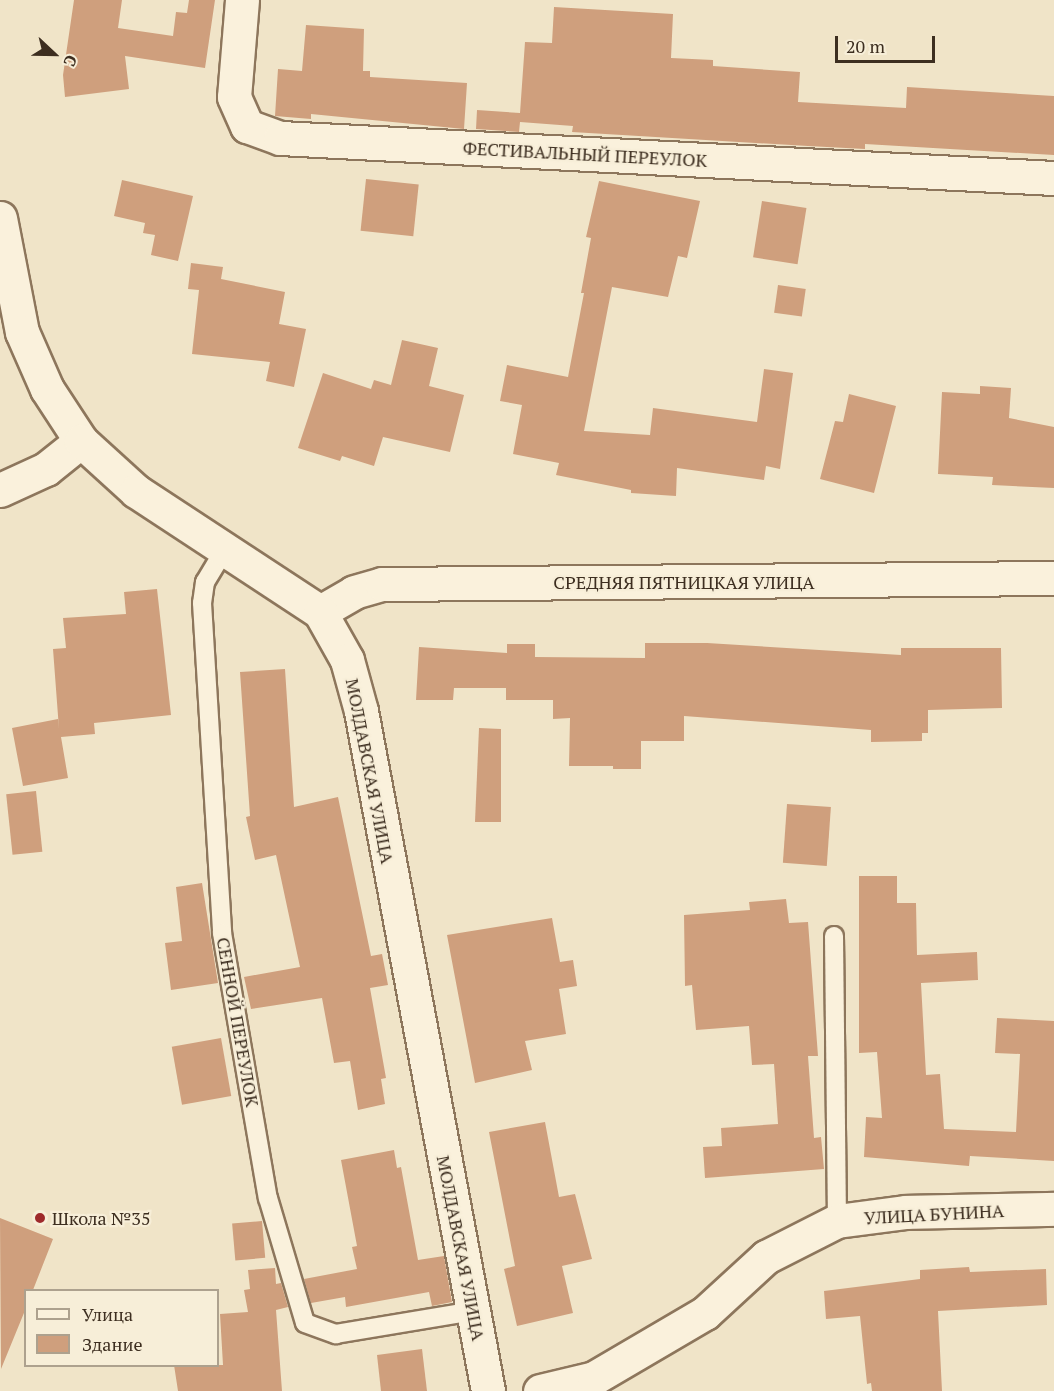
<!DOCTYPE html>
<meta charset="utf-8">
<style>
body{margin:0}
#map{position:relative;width:1054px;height:1391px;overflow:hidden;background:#f0e4c8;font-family:"PT Serif",serif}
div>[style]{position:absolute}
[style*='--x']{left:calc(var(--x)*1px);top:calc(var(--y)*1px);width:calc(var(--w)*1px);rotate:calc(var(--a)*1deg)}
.building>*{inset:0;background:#cf9f7d;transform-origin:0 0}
.roads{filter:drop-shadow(2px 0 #8d765c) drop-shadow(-2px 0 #8d765c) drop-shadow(0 2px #8d765c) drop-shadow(0 -2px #8d765c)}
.service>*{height:18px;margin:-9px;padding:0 9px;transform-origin:9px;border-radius:9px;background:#faf1dc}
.minor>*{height:33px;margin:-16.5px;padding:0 16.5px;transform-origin:16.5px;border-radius:16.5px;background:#faf1dc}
.tertiary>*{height:33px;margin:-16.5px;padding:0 16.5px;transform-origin:16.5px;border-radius:16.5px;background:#faf1dc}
.dots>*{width:16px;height:16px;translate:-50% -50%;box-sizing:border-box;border:3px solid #f7eed8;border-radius:50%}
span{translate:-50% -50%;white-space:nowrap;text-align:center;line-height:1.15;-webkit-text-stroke:4.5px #f7eed8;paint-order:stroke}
.street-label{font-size:18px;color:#3d2e20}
.poi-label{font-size:18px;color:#3d2e20}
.left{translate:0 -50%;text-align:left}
.legend{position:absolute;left:24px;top:1289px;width:195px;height:78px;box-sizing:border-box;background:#f7eed8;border:2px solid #ada18e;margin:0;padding:8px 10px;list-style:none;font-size:18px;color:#3d2e20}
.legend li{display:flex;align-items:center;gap:12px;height:30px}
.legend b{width:30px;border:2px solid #ada18e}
.north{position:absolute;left:24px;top:24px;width:60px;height:60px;-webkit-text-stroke:4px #f7eed8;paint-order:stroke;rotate:112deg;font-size:16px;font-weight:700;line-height:24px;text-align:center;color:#3d2e20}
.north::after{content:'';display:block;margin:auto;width:21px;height:27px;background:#3d2e20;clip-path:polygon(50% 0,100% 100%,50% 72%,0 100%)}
.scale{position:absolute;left:835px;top:36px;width:100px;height:27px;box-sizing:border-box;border:3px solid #3d2e20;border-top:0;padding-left:8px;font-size:18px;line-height:21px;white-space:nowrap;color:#3d2e20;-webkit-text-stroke:4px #f7eed8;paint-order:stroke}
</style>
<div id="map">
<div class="building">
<div style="clip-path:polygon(74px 0,122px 0,118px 28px,173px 36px,176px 12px,187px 13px,189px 0,215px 0,205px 68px,125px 56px,129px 89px,65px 97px,63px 75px)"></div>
<div style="clip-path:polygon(554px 7px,673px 14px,671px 58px,713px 60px,713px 66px,800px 72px,798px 102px,906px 108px,907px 87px,1054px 96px,1054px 155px,865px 144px,865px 149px,808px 146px,572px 132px,573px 126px,520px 122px,519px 132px,476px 129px,477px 110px,520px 113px,525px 42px,552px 43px)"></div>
<div style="clip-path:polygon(306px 25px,364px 29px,363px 71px,370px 71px,370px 77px,467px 83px,464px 129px,311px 114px,311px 119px,275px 116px,278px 69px,302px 71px)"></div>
<div style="left:366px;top:179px;width:53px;height:52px;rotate:6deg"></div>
<div style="clip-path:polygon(122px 180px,193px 196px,178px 261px,151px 255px,155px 235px,143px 233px,145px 223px,114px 216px)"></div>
<div style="clip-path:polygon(599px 181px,700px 201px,687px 258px,678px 256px,668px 297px,612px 287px,584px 431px,650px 435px,653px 408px,757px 422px,764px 369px,793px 373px,780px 469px,766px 466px,764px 480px,677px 468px,676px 496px,631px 493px,631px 490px,556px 475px,559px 463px,513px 454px,522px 405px,500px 401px,507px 365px,568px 377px,584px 293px,581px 293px,591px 238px,586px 237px)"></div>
<div style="left:762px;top:201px;width:45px;height:57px;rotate:9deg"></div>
<div style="clip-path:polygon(191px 263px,223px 267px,221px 279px,285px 292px,279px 324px,306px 329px,294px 387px,266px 381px,270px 362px,192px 354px,199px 290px,188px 289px)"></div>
<div style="left:778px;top:285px;width:28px;height:28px;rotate:8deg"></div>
<div style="clip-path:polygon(402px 340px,438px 348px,429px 386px,464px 395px,450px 452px,383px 437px,374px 466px,342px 456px,340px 461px,298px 448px,323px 373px,371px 389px,374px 380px,391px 385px)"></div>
<div style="clip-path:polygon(980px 386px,1011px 388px,1009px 418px,1054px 427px,1054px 488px,992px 485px,993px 477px,938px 474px,942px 392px,980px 394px)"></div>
<div style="clip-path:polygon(849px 394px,896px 406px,874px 493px,820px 479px,835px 421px,843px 422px)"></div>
<div style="clip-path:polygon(157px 589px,171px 715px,94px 723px,95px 734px,61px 737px,68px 778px,23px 786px,12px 728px,58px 719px,59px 729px,53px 649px,66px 648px,63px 618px,126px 614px,124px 592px)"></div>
<div style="clip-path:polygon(645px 643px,707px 643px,901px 655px,901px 648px,1001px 648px,1002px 708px,928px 710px,928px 733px,922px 733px,922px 741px,871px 742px,871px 730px,684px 716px,684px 741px,641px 741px,641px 769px,613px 769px,613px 766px,569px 766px,570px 718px,553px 719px,553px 700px,506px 700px,506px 688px,454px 688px,453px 700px,416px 700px,419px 647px,507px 653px,507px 644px,535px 644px,535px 657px,645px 658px)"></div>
<div style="clip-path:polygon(285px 669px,294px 807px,338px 797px,371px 956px,382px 954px,388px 985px,370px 988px,386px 1078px,381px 1079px,385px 1104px,358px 1110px,350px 1061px,334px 1063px,322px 998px,251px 1009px,244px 977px,300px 967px,276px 855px,255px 860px,246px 817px,250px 816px,240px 672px)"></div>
<div style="clip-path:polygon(479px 728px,501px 729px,501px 822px,475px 822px)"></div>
<div style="left:36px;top:791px;width:61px;height:30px;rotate:84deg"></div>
<div style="left:787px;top:804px;width:44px;height:59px;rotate:4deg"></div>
<div style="clip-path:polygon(859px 876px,897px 876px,897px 903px,916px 903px,917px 955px,977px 952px,978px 980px,921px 983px,926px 1075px,940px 1074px,944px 1129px,1016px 1132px,1020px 1054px,995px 1053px,997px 1018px,1054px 1021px,1054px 1161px,970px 1156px,969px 1166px,864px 1157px,866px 1117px,882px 1118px,877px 1052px,859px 1053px)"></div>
<div style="clip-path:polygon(202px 883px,218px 983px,171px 990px,165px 943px,182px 941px,176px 887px)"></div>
<div style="clip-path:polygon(786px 899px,789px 923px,808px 922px,818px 1056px,808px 1056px,814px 1138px,821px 1137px,824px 1169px,705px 1178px,703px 1147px,722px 1146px,721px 1128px,778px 1124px,774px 1064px,752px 1065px,749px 1026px,696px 1030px,692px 985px,685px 986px,684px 915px,750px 910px,749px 902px)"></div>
<div style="clip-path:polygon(552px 918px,560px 962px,573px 960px,577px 986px,559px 989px,566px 1034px,525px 1041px,532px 1070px,475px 1083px,447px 935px)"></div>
<div style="left:221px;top:1038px;width:59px;height:50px;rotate:80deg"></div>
<div style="clip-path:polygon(545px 1122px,559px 1197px,575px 1194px,592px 1259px,562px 1266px,573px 1313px,517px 1326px,504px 1269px,515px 1266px,489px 1132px)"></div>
<div style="clip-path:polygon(394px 1150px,397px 1168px,401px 1167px,418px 1260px,444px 1256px,452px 1302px,432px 1306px,429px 1292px,346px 1307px,345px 1297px,311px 1303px,304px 1279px,357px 1269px,352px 1247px,357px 1246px,341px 1160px)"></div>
<div style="clip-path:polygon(0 1218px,53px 1239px,33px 1290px,26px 1290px,26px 1308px,1px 1369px)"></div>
<div style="left:262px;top:1221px;width:37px;height:30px;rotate:85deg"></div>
<div style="clip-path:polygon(969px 1267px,970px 1272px,1046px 1269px,1047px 1305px,938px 1311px,942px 1391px,872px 1391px,871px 1383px,867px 1384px,860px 1316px,826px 1319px,824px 1291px,920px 1279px,920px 1270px)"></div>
<div style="clip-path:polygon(275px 1268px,276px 1284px,281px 1283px,288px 1307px,276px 1310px,282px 1391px,178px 1391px,174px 1365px,223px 1365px,220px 1314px,248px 1312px,244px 1290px,250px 1289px,248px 1270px)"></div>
<div style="clip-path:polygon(422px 1349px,427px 1391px,381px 1391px,377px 1355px)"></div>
</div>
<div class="roads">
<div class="service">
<div style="--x:225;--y:549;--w:39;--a:121"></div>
<div style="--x:205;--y:582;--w:21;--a:98"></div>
<div style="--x:202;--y:603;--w:331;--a:86.5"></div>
<div style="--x:222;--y:933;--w:269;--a:80.2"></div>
<div style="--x:268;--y:1198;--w:130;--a:73.5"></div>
<div style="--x:305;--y:1323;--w:33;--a:20"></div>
<div style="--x:336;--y:1334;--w:139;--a:-9.5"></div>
<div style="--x:834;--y:936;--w:285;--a:89.4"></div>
</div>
<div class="minor">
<div style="--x:242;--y:0;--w:97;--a:94.7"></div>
<div style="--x:234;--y:97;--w:32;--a:66"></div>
<div style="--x:247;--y:126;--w:35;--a:20"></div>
<div style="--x:280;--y:138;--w:775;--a:2.96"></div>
<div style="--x:0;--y:490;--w:51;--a:-24.5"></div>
<div style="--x:46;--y:469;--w:45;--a:-38.7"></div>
<div style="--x:320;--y:612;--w:39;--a:-30"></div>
<div style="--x:354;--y:592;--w:29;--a:-16"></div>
<div style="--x:382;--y:584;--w:672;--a:-0.51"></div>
<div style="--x:540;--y:1391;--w:56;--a:-13.5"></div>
<div style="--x:594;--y:1378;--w:129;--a:-30.4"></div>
<div style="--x:705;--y:1313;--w:83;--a:-42.6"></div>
<div style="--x:766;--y:1257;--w:80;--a:-26.9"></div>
<div style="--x:837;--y:1221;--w:70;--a:-7.4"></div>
<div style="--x:906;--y:1212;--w:148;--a:-1.2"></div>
</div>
<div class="tertiary">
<div style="--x:0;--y:218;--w:116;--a:79.1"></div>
<div style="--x:22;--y:332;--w:62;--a:66.3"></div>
<div style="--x:47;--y:389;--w:62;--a:56.8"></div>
<div style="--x:81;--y:441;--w:74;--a:42.3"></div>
<div style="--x:136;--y:491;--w:220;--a:33.3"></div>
<div style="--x:320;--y:612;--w:55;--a:60.6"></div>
<div style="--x:347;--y:660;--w:53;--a:74.6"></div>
<div style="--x:361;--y:711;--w:692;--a:79.42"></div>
</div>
</div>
<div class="dots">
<div style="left:40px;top:1218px;background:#9e2a2b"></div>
</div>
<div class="street-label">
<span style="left:585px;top:154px;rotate:3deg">ФЕСТИВАЛЬНЫЙ ПЕРЕУЛОК</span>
<span style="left:684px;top:582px">СРЕДНЯЯ ПЯТНИЦКАЯ УЛИЦА</span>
<span style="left:370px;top:771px;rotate:79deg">МОЛДАВСКАЯ УЛИЦА</span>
<span style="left:238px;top:1022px;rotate:80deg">СЕННОЙ ПЕРЕУЛОК</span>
<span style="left:934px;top:1214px;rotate:-3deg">УЛИЦА БУНИНА</span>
<span style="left:461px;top:1248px;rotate:79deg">МОЛДАВСКАЯ УЛИЦА</span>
</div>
<div class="poi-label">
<span class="left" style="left:52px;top:1218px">Школа №35</span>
</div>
<ul class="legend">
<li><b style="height:8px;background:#faf1dc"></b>Улица</li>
<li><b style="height:16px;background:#cf9f7d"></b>Здание</li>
</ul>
<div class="north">С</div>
<div class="scale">20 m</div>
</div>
